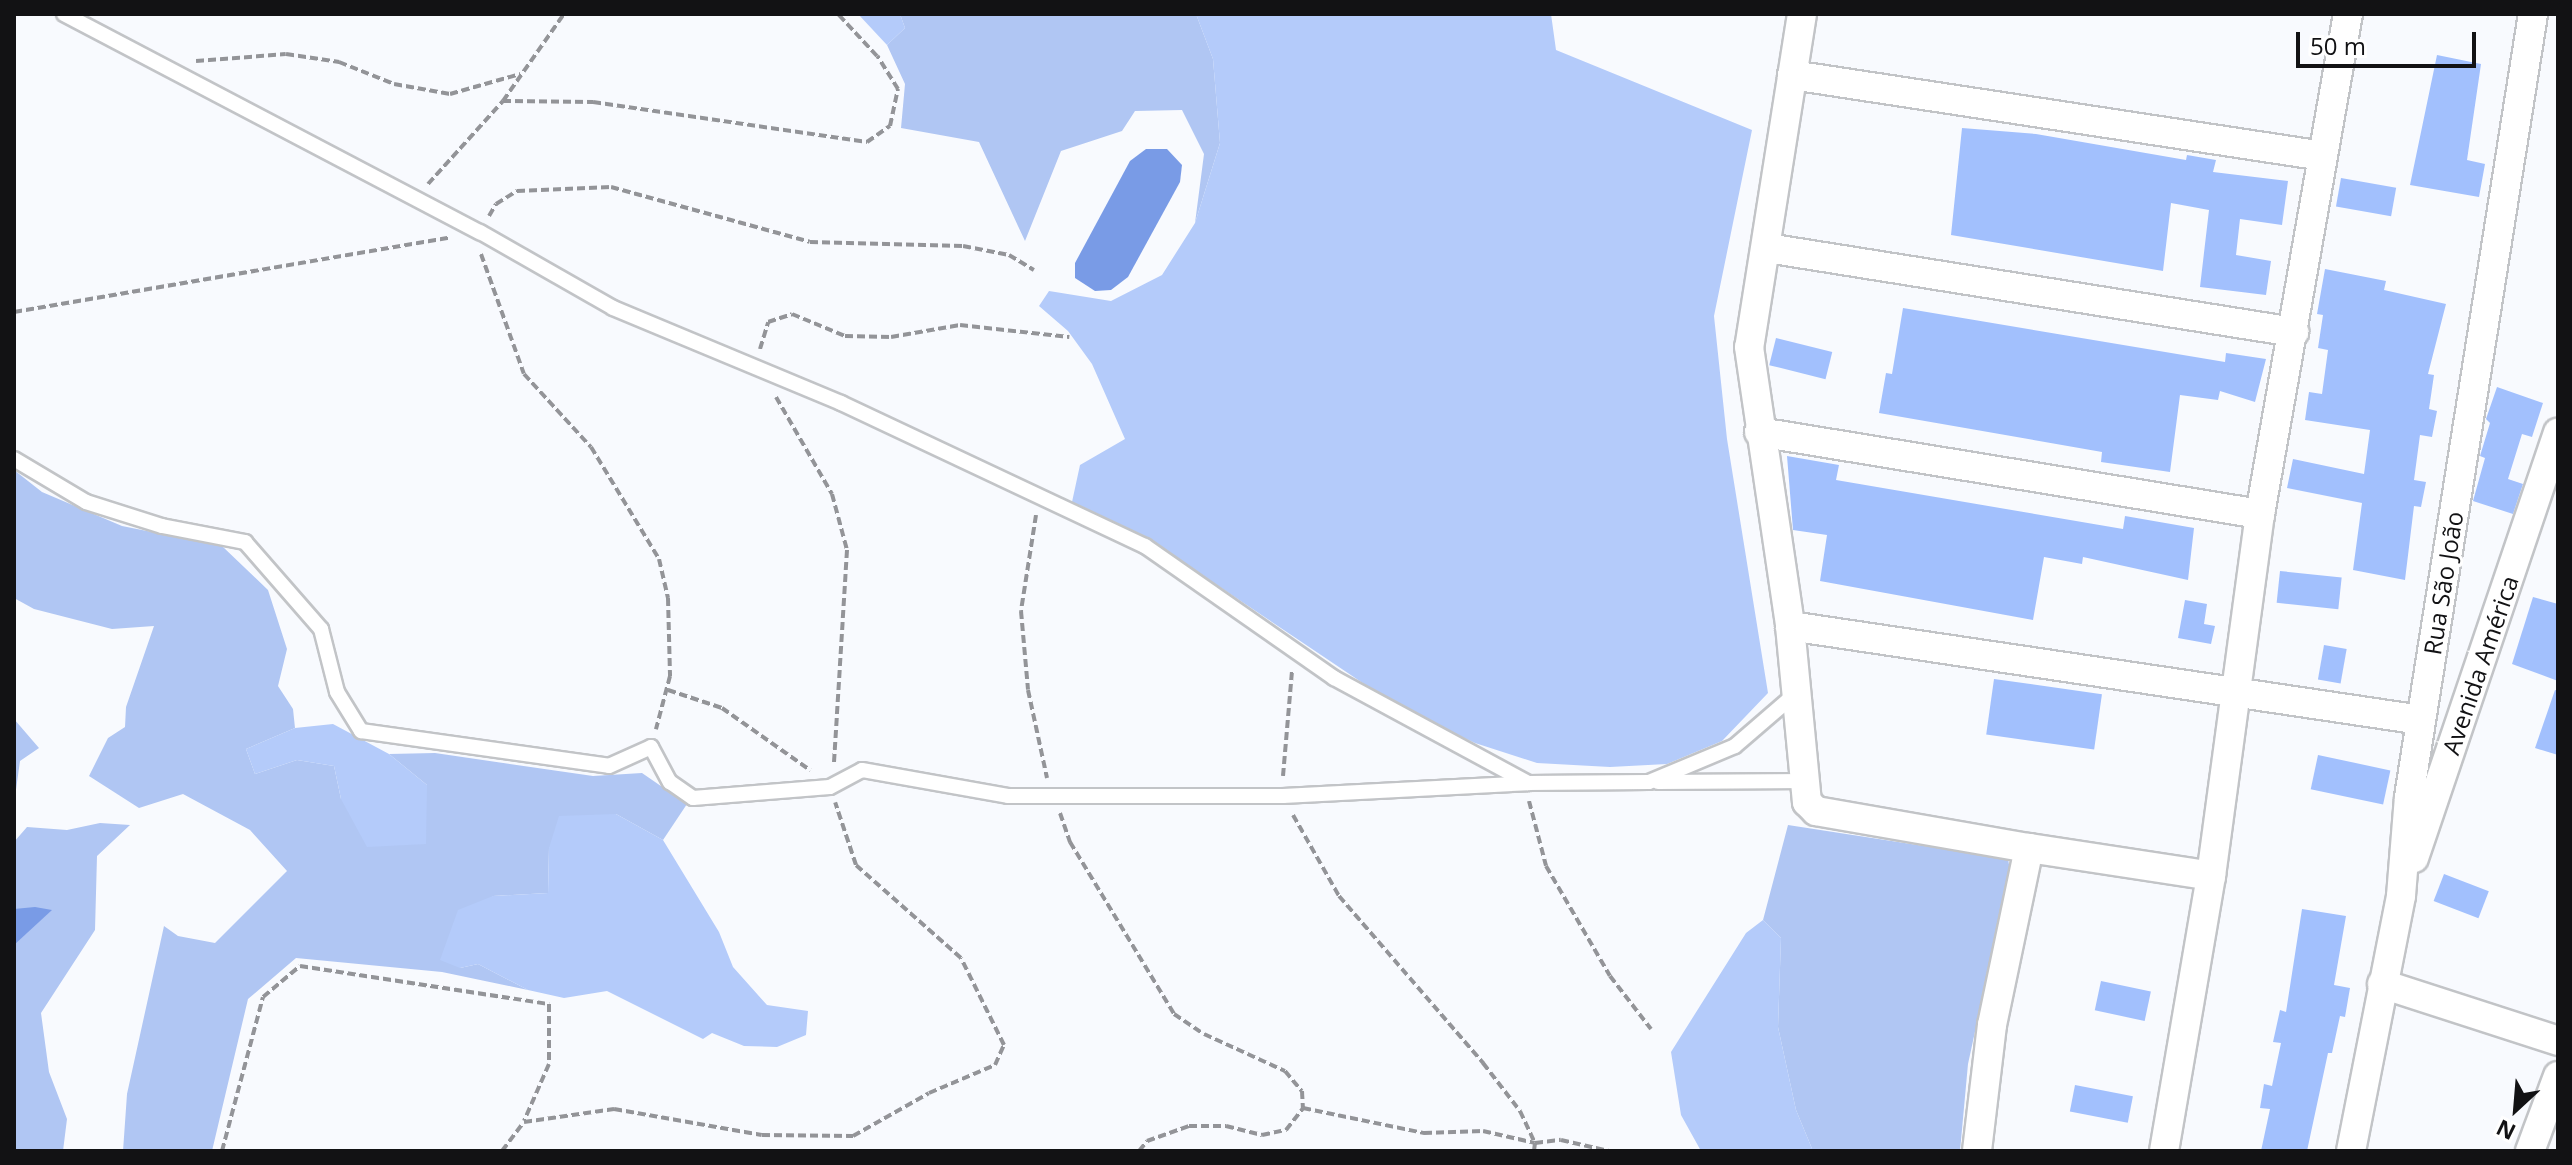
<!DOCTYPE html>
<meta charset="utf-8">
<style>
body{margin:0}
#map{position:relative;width:2572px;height:1165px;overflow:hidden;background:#f8fafe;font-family:"Open Sans",sans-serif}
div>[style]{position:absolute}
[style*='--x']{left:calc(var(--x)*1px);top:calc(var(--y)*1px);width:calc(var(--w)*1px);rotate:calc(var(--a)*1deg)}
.green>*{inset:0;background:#b0c6f3}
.forest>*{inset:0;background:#b4cbfa}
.water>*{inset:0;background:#799be6}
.building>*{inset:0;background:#a2c0fd;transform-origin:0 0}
.path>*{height:4px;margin-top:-2px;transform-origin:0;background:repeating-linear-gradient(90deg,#939498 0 8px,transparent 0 12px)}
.roads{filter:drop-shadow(2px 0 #c2c4c7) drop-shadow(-2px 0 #c2c4c7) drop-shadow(0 2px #c2c4c7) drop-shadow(0 -2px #c2c4c7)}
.lane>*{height:14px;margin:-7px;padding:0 7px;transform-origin:7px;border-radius:7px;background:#fff}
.street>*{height:28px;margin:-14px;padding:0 14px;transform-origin:14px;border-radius:14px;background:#fff}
span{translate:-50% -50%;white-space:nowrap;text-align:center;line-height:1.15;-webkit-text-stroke:6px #fff;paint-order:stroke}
.street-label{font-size:24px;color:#121214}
.frame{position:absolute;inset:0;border:16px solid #121214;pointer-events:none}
.north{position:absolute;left:2476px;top:1069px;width:80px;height:80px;-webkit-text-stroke:6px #fff;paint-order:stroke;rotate:206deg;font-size:22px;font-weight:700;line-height:32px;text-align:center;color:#121214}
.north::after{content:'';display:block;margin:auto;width:28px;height:36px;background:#121214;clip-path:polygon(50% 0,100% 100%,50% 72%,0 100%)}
.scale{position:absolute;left:2296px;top:32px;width:180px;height:36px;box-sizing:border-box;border:4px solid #121214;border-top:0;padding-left:10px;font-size:24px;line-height:28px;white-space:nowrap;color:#121214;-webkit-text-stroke:6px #fff;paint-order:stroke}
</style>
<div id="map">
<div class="green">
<div style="clip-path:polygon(900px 14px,1196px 14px,1213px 59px,1220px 143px,1195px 223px,1204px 154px,1182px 110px,1135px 111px,1122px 131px,1061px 151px,1025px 241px,979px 142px,901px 128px,905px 84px,887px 45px,905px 28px)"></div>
<div style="clip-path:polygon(14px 470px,42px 492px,122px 526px,222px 546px,268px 590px,287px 649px,278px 686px,293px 709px,295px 728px,246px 749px,255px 774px,297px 760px,334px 766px,341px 799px,427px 785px,389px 754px,435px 753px,593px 776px,642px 773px,687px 804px,663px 840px,616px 814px,549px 848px,548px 893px,493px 896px,460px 968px,478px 964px,528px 990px,442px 972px,296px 958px,248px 999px,212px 1151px,123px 1151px,127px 1094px,164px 926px,178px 936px,215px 943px,287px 871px,250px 830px,183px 794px,139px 808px,89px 776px,108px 738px,125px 727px,126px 707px,154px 626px,112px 629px,34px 609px,14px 598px)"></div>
<div style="clip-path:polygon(14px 719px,39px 748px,20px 761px,14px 804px)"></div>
<div style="clip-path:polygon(100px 823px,130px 825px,97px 856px,95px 930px,41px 1013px,49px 1072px,67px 1119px,63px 1151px,14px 1151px,14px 842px,27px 827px,67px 830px)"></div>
<div style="clip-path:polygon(1788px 825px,2008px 859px,2010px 870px,1968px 1064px,1960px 1151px,1813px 1151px,1796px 1110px,1778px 1027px,1781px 938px,1763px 920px)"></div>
</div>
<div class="forest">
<div style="clip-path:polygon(858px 14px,900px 14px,905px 28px,887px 45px)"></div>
<div style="clip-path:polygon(1196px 14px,1551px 14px,1556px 50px,1752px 130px,1714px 316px,1727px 439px,1768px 693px,1722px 741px,1667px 764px,1610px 767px,1537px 763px,1475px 743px,1397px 706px,1156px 544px,1072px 502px,1080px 465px,1125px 439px,1092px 364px,1068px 331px,1039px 306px,1049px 291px,1111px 301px,1162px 275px,1195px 223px,1220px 143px,1213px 59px)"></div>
<div style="clip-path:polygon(333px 724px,389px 754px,427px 785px,426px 844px,367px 847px,341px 799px,334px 766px,297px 760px,255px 774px,246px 749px,295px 728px)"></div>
<div style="clip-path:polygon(616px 814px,663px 840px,719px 932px,733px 967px,767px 1005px,808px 1011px,806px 1035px,777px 1047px,744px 1046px,712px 1033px,703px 1039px,607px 991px,564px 998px,528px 990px,478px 964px,460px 968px,440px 960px,458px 910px,493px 896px,548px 893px,549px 848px,559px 816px)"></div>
<div style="clip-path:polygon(1763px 920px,1781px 938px,1778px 1027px,1796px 1110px,1813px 1151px,1701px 1151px,1681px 1115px,1671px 1052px,1746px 933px)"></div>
</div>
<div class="water">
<div style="clip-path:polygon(1146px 149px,1167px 149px,1182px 165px,1180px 182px,1128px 277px,1111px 290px,1095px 291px,1075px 278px,1075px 263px,1130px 161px)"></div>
<div style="clip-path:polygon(35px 907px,52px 910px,14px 945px,14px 909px)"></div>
</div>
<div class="building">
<div style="clip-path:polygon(2437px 55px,2481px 64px,2467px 160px,2485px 164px,2479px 197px,2410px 185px)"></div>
<div style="clip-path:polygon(1962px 128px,2036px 134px,2186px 160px,2187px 155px,2216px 160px,2213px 172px,2288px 181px,2282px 225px,2240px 219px,2236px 255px,2271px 261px,2266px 295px,2200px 287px,2209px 210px,2171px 203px,2163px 271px,1951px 235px)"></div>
<div style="left:2341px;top:178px;width:56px;height:29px;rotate:10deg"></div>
<div style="clip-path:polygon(2325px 269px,2386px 281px,2384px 290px,2446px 304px,2428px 374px,2434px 375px,2429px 409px,2437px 411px,2432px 437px,2420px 435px,2414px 480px,2426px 482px,2421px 507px,2414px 506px,2405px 580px,2353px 570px,2362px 503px,2287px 488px,2293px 459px,2364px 474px,2370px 430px,2305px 420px,2309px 392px,2322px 394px,2328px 350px,2318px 348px,2323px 315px,2317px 314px)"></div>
<div style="clip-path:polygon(1903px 308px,2225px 362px,2226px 353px,2266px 359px,2255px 402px,2220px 391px,2218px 400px,2180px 395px,2170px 472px,2101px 462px,2102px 452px,1879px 413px,1886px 373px,1892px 374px)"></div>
<div style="left:1776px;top:338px;width:58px;height:28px;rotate:14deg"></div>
<div style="clip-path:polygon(2497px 387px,2543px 403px,2532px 437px,2522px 434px,2508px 479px,2523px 484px,2513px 514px,2473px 501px,2485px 458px,2480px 456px,2490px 423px,2486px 419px)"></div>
<div style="clip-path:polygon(1787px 456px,1839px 465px,1836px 480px,2123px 529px,2125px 516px,2194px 528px,2188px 580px,2083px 557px,2082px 564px,2044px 557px,2033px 620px,1820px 581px,1827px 535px,1793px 530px)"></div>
<div style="left:2280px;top:571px;width:62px;height:32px;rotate:6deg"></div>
<div style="clip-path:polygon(2533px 597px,2558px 604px,2558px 681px,2512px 664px)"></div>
<div style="clip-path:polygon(2185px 600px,2207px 604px,2204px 624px,2215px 626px,2211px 644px,2178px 638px)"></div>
<div style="left:2324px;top:645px;width:23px;height:35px;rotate:10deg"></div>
<div style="left:1994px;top:679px;width:109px;height:56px;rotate:8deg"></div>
<div style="clip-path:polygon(2555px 690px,2558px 691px,2558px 755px,2535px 748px)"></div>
<div style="left:2318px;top:755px;width:74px;height:35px;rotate:12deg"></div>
<div style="left:2444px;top:874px;width:48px;height:29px;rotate:21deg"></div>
<div style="clip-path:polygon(2302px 909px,2346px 916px,2334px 985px,2350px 988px,2345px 1017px,2340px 1016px,2332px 1053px,2328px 1053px,2307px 1151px,2261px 1151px,2270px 1109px,2260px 1108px,2264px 1084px,2272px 1086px,2281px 1043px,2273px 1042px,2280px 1010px,2286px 1012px)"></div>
<div style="left:2101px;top:981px;width:51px;height:30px;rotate:12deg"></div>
<div style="left:2075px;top:1085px;width:59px;height:27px;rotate:11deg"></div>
</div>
<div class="path">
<div style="--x:196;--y:61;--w:90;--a:-4.4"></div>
<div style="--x:286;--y:54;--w:54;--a:8.6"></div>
<div style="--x:339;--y:62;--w:59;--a:21.8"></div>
<div style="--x:394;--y:84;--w:57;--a:10.1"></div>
<div style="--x:450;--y:94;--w:73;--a:-15.9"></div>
<div style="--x:503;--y:101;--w:106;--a:-55"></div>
<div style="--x:428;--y:184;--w:112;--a:-47.9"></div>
<div style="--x:503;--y:101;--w:90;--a:0.6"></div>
<div style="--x:593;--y:102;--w:277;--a:8.3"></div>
<div style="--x:867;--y:142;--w:28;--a:-35"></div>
<div style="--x:890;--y:126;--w:38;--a:-78"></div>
<div style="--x:898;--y:89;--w:39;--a:-122"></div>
<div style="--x:877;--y:56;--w:57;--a:-132.9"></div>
<div style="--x:489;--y:216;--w:14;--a:-60"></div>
<div style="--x:496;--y:204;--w:25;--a:-32"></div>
<div style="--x:517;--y:191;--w:94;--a:-2.4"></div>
<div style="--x:611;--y:187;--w:206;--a:15.4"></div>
<div style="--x:810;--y:242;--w:153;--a:1.5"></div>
<div style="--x:963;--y:246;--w:47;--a:11.1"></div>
<div style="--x:1009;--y:255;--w:29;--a:31"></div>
<div style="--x:481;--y:254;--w:127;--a:70.3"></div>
<div style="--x:524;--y:374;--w:99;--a:47.5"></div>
<div style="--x:591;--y:447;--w:131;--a:58.7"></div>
<div style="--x:659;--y:559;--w:40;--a:77"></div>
<div style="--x:668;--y:598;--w:78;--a:88.5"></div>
<div style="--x:670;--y:676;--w:55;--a:104.8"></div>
<div style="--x:14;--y:312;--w:441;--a:-9.7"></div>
<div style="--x:760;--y:349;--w:28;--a:-73"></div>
<div style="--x:768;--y:322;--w:25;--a:-18"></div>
<div style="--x:792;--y:314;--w:57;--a:22.5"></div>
<div style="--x:845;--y:336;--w:46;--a:1.2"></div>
<div style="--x:891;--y:337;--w:70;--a:-9.9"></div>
<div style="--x:960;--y:325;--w:110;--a:6.3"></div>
<div style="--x:776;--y:397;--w:112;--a:60"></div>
<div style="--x:832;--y:494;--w:58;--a:75"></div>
<div style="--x:847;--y:550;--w:213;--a:93.5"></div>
<div style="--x:1036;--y:515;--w:97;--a:98.9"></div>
<div style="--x:1021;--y:611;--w:79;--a:84.9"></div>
<div style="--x:1028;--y:690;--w:90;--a:77.8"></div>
<div style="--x:668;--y:690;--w:57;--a:18.4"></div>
<div style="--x:722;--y:708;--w:108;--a:35.2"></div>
<div style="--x:1283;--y:776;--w:106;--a:-85.1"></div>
<div style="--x:1529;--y:801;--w:67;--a:75.3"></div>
<div style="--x:1546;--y:866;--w:127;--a:59.8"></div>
<div style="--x:1610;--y:976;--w:67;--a:52.3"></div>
<div style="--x:1060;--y:813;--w:31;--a:71"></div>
<div style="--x:1070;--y:842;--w:201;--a:58.8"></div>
<div style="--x:1174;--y:1014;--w:36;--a:34"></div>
<div style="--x:1204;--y:1034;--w:89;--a:24.6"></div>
<div style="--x:1285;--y:1071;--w:26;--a:50"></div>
<div style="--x:1302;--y:1091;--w:17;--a:87"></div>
<div style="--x:1293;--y:815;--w:93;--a:60.4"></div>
<div style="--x:1339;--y:896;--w:221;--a:49.2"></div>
<div style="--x:1483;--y:1063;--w:61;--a:52.4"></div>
<div style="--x:1520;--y:1111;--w:35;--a:65"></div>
<div style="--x:222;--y:1151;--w:159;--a:-75.1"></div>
<div style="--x:263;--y:997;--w:48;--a:-40"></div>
<div style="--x:300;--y:966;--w:252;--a:8.7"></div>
<div style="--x:549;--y:1004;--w:60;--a:90"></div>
<div style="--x:549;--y:1064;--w:62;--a:113.7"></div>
<div style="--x:502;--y:1151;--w:36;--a:-53"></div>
<div style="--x:524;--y:1122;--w:91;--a:-8.2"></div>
<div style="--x:614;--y:1109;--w:150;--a:10"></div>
<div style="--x:762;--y:1135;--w:91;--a:0.6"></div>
<div style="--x:853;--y:1136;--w:87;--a:-29.5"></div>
<div style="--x:929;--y:1093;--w:72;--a:-23"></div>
<div style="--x:995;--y:1065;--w:22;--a:-66"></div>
<div style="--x:1004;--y:1045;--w:97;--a:-116.3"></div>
<div style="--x:961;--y:958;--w:140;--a:-138.5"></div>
<div style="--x:856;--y:865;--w:66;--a:-108.4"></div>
<div style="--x:1139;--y:1151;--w:13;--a:-51"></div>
<div style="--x:1147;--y:1141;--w:45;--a:-19.7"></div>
<div style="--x:1189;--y:1126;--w:37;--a:0"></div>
<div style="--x:1226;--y:1126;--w:37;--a:14"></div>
<div style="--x:1262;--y:1135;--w:25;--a:-12"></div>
<div style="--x:1286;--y:1130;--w:28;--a:-52"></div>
<div style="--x:1303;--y:1108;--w:124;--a:11.7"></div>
<div style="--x:1424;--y:1133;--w:59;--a:-1.9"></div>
<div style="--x:1483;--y:1131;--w:53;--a:13"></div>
<div style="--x:1534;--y:1151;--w:8;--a:-83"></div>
<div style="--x:1535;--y:1143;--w:26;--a:-7"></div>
<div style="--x:1561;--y:1140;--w:49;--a:12.9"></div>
</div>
<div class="roads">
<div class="lane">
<div style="--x:64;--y:14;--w:470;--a:27.7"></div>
<div style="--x:480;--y:232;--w:153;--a:29.7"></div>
<div style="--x:613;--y:308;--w:247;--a:22.6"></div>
<div style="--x:841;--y:403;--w:336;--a:25.2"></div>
<div style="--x:1145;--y:546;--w:231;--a:34.9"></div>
<div style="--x:1334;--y:678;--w:221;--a:28.4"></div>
<div style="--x:1528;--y:783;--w:121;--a:-0.5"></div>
<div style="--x:1649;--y:782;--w:93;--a:-22.7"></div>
<div style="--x:1735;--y:746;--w:77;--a:-40.8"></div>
<div style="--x:14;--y:459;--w:84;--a:30.8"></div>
<div style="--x:86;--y:502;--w:80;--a:17.5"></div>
<div style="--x:162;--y:526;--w:85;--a:10.9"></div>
<div style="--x:245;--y:542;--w:116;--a:48.9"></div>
<div style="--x:321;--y:629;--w:65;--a:75.7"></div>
<div style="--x:337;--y:692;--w:46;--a:58.4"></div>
<div style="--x:361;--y:731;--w:250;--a:8"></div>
<div style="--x:609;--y:766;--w:46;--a:-24.3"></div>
<div style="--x:651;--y:747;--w:40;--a:62"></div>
<div style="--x:670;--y:782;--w:28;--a:35"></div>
<div style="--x:693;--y:798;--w:137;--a:-4.6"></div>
<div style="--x:830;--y:787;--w:36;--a:-28"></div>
<div style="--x:862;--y:770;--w:148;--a:10.1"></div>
<div style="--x:1008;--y:796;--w:275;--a:0"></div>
<div style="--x:1283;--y:796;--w:245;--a:-3"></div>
<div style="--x:1658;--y:782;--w:150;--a:-0.4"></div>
</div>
<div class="street">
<div style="--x:1802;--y:14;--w:337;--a:99"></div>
<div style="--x:1749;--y:347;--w:282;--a:81.6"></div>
<div style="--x:1790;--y:626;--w:638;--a:8.47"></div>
<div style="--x:1792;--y:75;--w:537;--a:8.67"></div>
<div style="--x:1767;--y:248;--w:534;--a:9.06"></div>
<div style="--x:1759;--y:432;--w:508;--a:9.3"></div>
<div style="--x:1790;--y:626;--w:177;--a:84.5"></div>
<div style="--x:1807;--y:802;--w:13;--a:45"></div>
<div style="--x:1816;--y:811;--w:216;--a:9.9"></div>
<div style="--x:2029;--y:848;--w:181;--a:101.8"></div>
<div style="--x:1992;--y:1025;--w:127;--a:96.8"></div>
<div style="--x:2029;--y:848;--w:184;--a:8.7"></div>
<div style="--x:2414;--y:858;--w:449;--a:-71.3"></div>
<div style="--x:2382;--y:984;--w:185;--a:17.9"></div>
<div style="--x:2164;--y:1151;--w:279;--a:-80.3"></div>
<div style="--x:2211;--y:876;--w:365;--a:-82.3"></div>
<div style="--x:2260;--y:514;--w:508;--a:-80.02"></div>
<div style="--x:2351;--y:1151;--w:260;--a:-78.9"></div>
<div style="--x:2401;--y:896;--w:99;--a:-85.4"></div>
<div style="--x:2409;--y:797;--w:793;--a:-81"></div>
<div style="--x:2530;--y:1151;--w:80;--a:-69.5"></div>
</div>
</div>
<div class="street-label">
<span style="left:2443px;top:583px;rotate:-81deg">Rua São João</span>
<span style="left:2480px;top:665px;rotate:-71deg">Avenida América</span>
</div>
<div class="frame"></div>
<div class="north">N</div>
<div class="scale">50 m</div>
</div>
